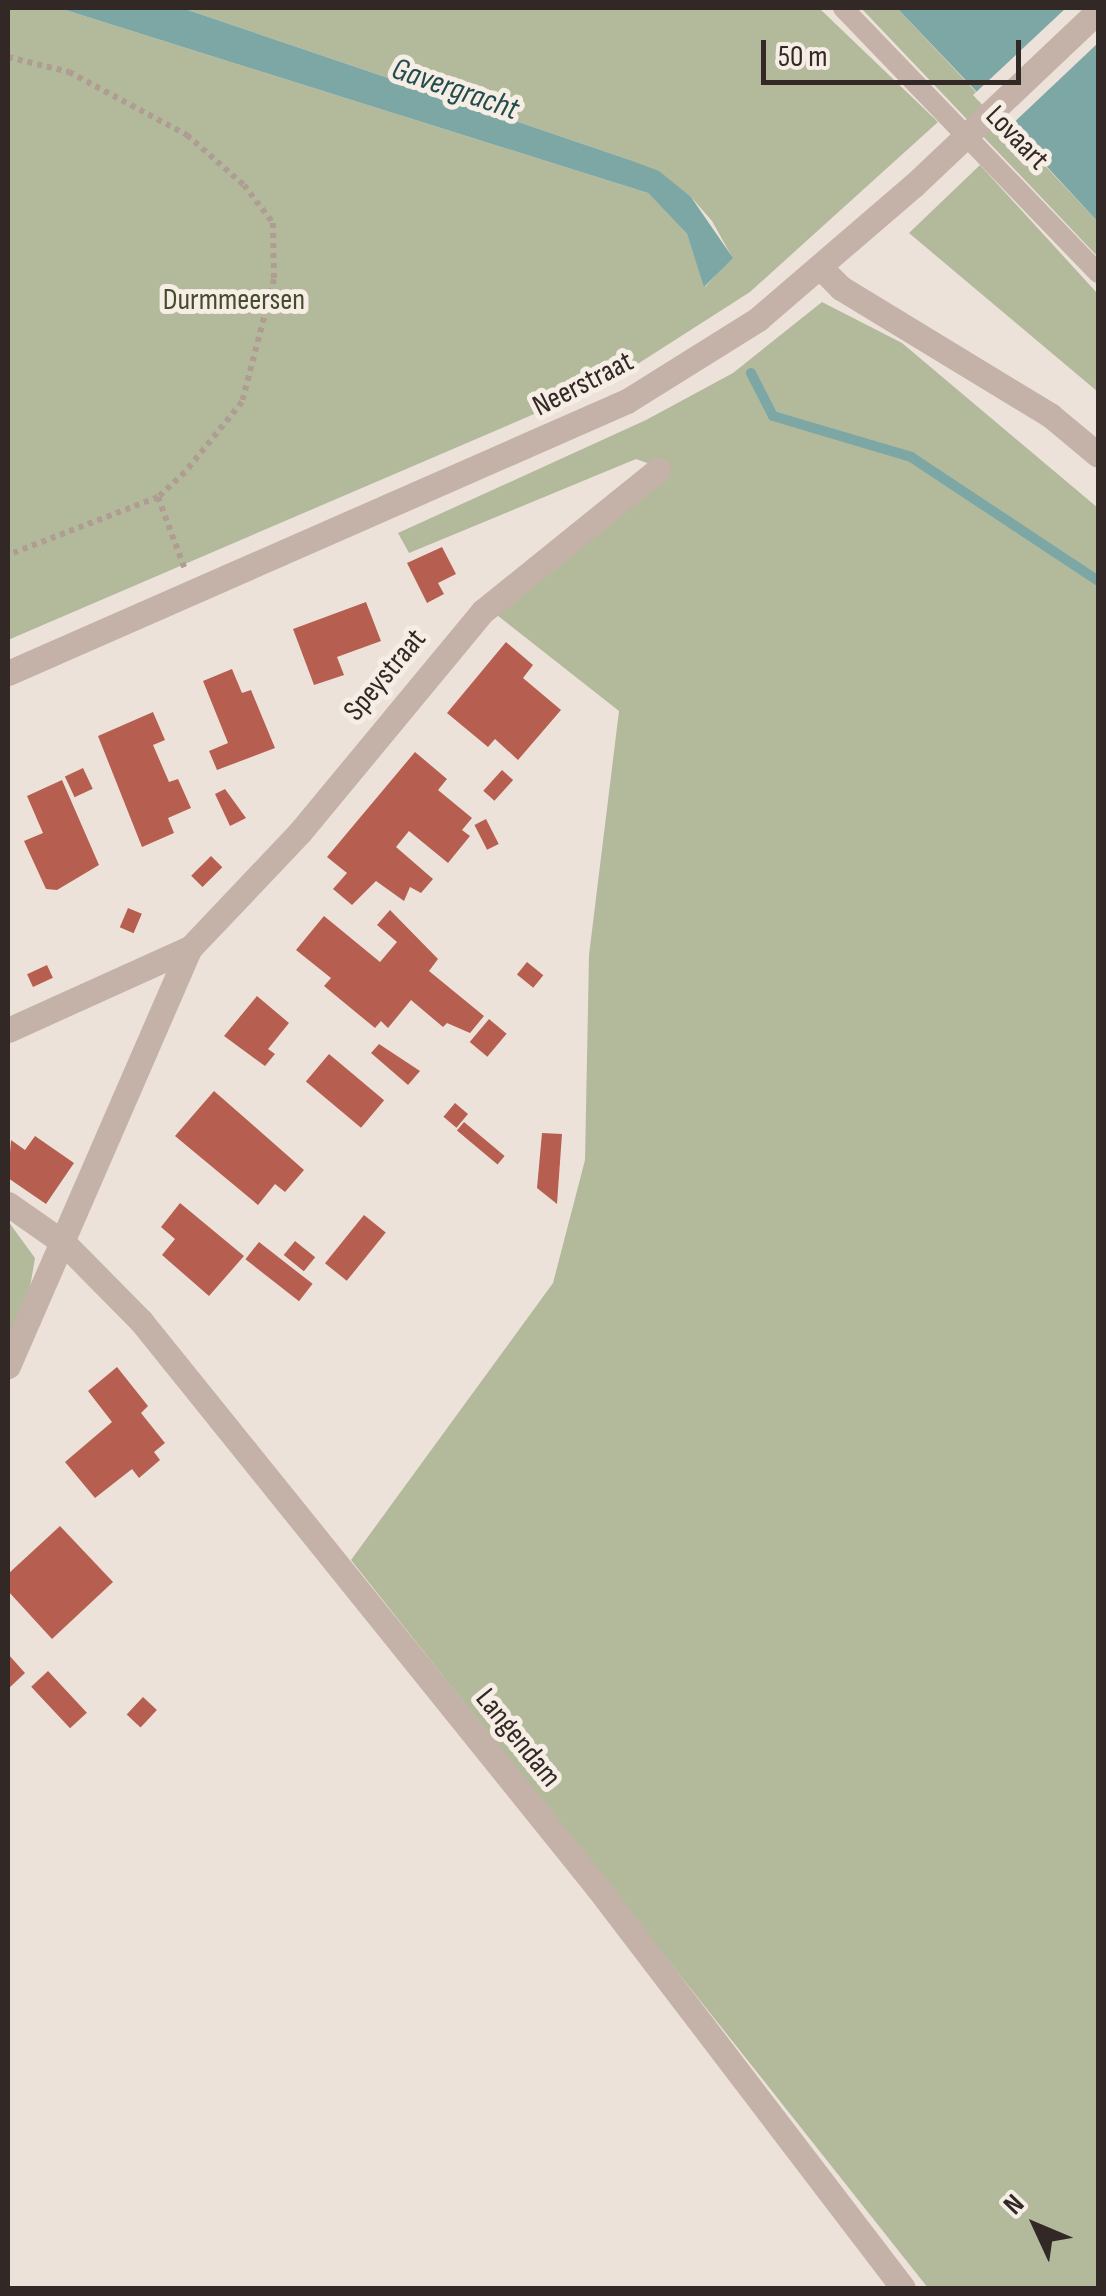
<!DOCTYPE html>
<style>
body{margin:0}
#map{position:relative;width:1106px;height:2296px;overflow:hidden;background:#ede2da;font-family:"Sofia Sans Condensed",sans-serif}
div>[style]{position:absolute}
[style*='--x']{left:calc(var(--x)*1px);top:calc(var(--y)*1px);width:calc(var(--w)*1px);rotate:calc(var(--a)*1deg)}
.green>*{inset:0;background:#b3ba9c}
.water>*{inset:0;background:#7da7a4}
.pier>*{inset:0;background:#ede2da}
.stream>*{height:10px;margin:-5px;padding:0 5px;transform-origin:5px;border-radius:5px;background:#7da7a4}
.building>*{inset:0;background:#b65f50;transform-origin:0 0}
.path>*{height:6px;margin-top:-3px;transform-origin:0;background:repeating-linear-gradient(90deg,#af9c92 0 5px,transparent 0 10px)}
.lane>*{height:20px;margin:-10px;padding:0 10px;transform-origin:10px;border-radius:10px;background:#c4b2a8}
.street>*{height:25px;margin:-12.5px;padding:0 12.5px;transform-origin:12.5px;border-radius:12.5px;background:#c4b2a8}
.street-bridge>*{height:25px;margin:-12.5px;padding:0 12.5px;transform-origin:12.5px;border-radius:12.5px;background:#c4b2a8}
span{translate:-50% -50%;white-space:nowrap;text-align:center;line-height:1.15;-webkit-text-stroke:10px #f6ede5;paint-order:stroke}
.street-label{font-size:30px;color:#322927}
.park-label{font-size:30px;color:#444c2e}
.water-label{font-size:32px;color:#224d4c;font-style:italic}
.frame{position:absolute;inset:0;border:10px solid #322927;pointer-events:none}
.north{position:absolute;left:986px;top:2176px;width:100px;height:100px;-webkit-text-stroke:8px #f6ede5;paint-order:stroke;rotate:314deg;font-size:28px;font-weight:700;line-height:40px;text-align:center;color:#322927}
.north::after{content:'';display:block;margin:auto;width:35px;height:45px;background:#322927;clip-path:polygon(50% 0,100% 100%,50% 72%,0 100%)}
.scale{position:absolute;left:761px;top:40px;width:260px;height:45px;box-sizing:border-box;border:5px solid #322927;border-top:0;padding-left:12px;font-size:30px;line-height:35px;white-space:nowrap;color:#322927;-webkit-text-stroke:8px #f6ede5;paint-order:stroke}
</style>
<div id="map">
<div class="green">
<div style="clip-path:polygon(8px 8px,59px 8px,648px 193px,687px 234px,705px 287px,732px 257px,712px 221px,691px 197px,627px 159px,182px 8px,819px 8px,938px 122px,750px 292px,611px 381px,8px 640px)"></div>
<div style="clip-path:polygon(861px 8px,897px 8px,1098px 222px,1098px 257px)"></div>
<div style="clip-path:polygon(980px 165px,1098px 294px,1098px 392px,909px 233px)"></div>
<div style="clip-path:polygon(822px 302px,902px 343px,1098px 508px,1098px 2288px,928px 2288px,351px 1560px,553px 1283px,585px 1160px,589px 955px,619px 711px,493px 612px,669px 471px,636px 459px,409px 553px,398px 533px,646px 420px,733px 373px)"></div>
<div style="clip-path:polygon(8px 1221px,35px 1258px,29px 1293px,8px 1342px)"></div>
</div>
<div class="water">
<div style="clip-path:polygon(59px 8px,182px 8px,627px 159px,659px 171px,691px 197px,733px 258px,704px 287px,687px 234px,648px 193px)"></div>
<div style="clip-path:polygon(897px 8px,1098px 8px,1098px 222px,1014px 131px)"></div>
</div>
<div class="pier">
<div style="clip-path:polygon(1066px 8px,1098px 8px,1098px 43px,1006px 130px,973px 95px)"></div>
</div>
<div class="stream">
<div style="--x:751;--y:373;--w:48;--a:62.9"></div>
<div style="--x:773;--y:416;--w:144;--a:16.5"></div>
<div style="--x:911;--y:457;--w:224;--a:33.5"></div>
</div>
<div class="building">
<div style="clip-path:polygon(442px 547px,456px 574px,438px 583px,444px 594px,427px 603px,407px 563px)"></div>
<div style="clip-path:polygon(366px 602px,381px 641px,337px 657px,344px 675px,314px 685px,293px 629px)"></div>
<div style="clip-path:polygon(506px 642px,533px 665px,523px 678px,561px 710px,518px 760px,495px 739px,488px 747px,447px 713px)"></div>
<div style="clip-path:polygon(232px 669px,242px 693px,251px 690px,275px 748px,217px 770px,209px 751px,228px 743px,203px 681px)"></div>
<div style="clip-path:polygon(153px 712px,165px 740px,153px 745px,169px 782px,178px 779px,191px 808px,168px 818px,174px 833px,142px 847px,98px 736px)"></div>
<div style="clip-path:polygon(415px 752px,447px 779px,438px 790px,472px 818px,462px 830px,470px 836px,448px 863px,409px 831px,396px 847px,433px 879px,421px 893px,410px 887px,404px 901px,376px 881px,352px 905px,333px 889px,347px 873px,327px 857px)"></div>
<div style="left:83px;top:768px;width:23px;height:20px;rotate:65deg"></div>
<div style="left:502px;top:770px;width:15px;height:28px;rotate:42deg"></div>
<div style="clip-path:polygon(62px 780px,99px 865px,57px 890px,46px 889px,24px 841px,43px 833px,27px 796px)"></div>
<div style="clip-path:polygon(225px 789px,246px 818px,230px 826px,215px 794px)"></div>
<div style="left:486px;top:819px;width:28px;height:13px;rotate:63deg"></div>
<div style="left:211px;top:856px;width:16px;height:28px;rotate:45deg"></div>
<div style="left:128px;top:908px;width:15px;height:21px;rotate:23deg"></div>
<div style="clip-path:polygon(390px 910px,438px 959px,429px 971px,484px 1016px,470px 1033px,447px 1023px,443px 1027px,411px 1000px,388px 1028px,381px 1021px,375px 1028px,324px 986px,331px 978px,296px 950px,324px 916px,380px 962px,397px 942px,377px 925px)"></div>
<div style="left:527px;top:962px;width:21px;height:16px;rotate:39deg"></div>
<div style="left:47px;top:965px;width:14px;height:22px;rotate:65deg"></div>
<div style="clip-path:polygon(257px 996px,289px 1023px,268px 1049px,275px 1054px,265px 1066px,224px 1036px)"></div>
<div style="left:489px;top:1019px;width:23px;height:30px;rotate:40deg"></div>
<div style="clip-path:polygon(379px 1044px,420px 1071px,408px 1085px,371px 1053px)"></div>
<div style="left:329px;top:1054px;width:72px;height:36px;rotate:40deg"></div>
<div style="clip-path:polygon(214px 1091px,304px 1170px,285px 1192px,275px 1184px,258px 1205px,175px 1136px)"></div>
<div style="left:455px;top:1103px;width:17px;height:18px;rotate:40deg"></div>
<div style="left:464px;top:1122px;width:53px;height:11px;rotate:40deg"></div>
<div style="clip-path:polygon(542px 1133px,562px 1134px,557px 1204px,537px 1188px)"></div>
<div style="clip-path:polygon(35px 1136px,74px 1163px,46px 1204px,8px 1178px,11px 1140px,25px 1150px)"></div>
<div style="clip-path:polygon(180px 1203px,244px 1256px,209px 1296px,162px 1255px,175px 1239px,161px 1227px)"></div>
<div style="left:364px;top:1215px;width:28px;height:62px;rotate:39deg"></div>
<div style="left:295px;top:1241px;width:26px;height:18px;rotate:39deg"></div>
<div style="left:259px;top:1242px;width:68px;height:22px;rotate:38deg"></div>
<div style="clip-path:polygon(117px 1367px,148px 1406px,141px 1413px,165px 1443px,154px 1452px,160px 1460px,139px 1478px,132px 1469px,95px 1498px,65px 1462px,112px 1422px,88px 1391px)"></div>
<div style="clip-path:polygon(60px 1526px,113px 1582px,52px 1639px,8px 1591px,8px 1574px)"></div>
<div style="clip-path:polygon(8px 1654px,25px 1673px,8px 1689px)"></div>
<div style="left:48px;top:1671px;width:57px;height:23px;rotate:47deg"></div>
<div style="left:143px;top:1697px;width:19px;height:24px;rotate:43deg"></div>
</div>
<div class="path">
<div style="--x:8;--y:57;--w:63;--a:13.8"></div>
<div style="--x:69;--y:72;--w:134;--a:28.1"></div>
<div style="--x:187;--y:135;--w:76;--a:41.3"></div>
<div style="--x:244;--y:185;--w:48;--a:52.7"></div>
<div style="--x:273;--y:223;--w:56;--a:89"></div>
<div style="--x:274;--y:279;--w:127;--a:104.6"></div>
<div style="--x:242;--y:402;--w:90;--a:129.2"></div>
<div style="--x:185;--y:472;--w:37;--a:137"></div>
<div style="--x:158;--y:497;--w:161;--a:158.9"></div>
<div style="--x:158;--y:497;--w:75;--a:69.6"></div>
</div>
<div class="lane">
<div style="--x:843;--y:8;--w:368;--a:46.1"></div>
</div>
<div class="street">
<div style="--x:821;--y:268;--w:28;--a:45"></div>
<div style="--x:841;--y:288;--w:245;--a:31.3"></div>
<div style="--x:1050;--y:415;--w:62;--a:39.8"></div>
<div style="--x:8;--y:673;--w:676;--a:-23.72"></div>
<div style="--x:627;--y:401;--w:155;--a:-32"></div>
<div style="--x:758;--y:319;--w:206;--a:-40.7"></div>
<div style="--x:8;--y:1030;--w:200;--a:-24.3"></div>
<div style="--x:8;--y:1204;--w:68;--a:34.9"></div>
<div style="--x:64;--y:1243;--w:110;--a:45.4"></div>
<div style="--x:141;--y:1321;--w:727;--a:51.14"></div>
<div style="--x:597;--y:1887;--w:504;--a:52.65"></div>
<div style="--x:8;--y:1366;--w:456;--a:-66.5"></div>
<div style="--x:190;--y:948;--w:160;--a:-46.5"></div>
<div style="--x:300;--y:832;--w:287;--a:-50.4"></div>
<div style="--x:483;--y:611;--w:225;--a:-38.9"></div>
</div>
<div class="street-bridge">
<div style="--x:914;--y:185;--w:253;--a:-43.4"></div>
</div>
<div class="street-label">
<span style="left:1017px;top:138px;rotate:46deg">Lovaart</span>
<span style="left:583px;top:384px;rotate:-27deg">Neerstraat</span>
<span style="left:385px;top:675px;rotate:-50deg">Speystraat</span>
<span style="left:518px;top:1738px;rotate:51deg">Langendam</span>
</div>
<div class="park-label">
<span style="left:234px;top:300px">Durmmeersen</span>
</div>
<div class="water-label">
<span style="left:455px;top:90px;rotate:19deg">Gavergracht</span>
</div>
<div class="frame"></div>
<div class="north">N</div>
<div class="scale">50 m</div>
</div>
